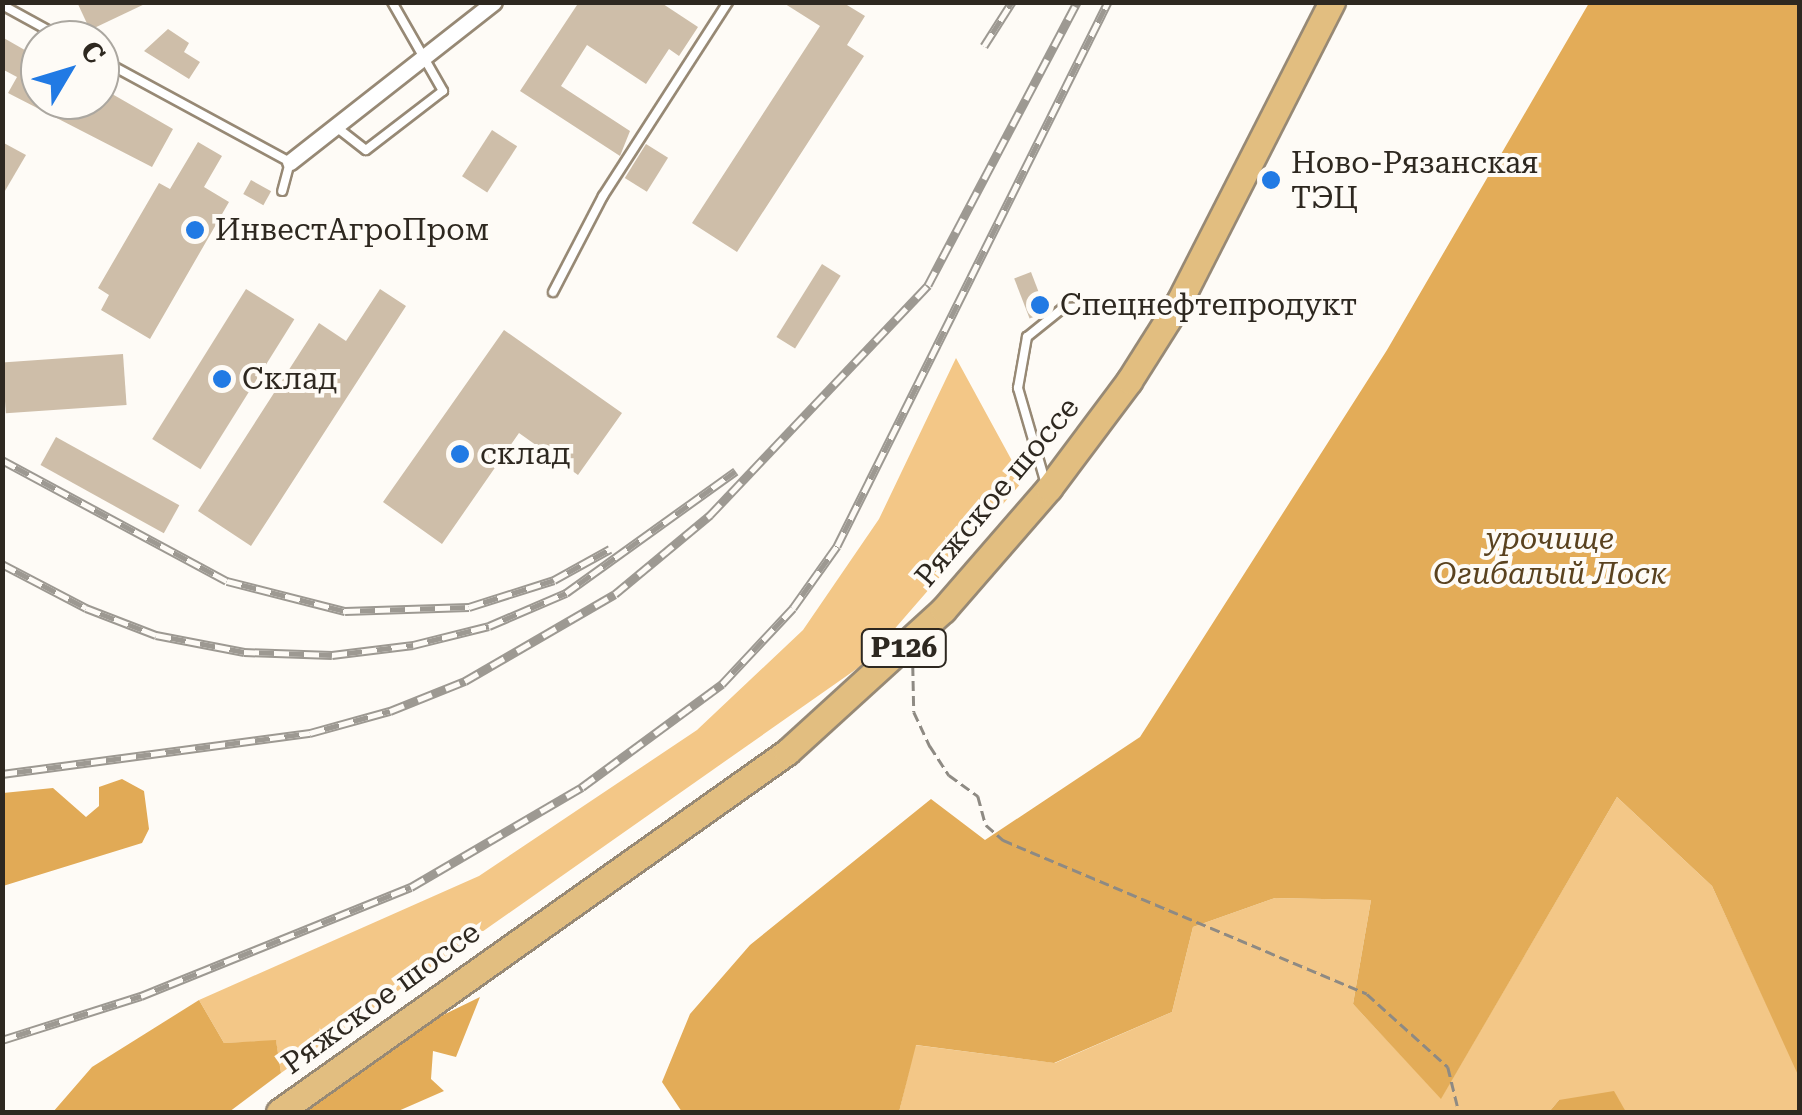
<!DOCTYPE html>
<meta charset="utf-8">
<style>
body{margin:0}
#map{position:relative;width:1802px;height:1115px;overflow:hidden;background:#fefbf6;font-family:"Roboto Serif",serif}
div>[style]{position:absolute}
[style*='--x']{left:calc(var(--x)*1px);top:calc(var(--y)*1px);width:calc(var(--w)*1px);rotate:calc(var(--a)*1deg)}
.green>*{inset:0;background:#f3c787}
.forest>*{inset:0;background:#e3ac58}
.water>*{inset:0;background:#e1aa56}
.building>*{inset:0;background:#cebea9;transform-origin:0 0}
.path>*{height:2.5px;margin-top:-1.25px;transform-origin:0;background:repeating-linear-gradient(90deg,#8e8a83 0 10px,transparent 0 15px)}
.roads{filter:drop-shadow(2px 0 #978975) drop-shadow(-2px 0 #978975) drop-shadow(0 2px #978975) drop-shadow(0 -2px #978975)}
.lane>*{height:8px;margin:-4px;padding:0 4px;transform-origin:4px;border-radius:4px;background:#fff}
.street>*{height:15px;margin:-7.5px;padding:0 7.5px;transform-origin:7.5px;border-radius:7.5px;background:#fff}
.primary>*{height:25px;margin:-12.5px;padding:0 12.5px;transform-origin:12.5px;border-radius:12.5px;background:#e2be80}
.rail>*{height:9px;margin-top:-4.5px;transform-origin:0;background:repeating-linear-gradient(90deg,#fefbf6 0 15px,#9d9992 0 30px);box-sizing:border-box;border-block:2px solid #9d9992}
.dots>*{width:28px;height:28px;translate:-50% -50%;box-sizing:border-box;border:5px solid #fefbf6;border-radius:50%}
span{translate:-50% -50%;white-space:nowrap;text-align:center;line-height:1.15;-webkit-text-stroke:8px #fefbf6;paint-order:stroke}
.shield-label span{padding:2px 8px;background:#fefbf6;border:2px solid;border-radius:8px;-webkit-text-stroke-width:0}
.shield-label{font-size:28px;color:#2e2820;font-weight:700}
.poi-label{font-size:30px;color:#2e2820}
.left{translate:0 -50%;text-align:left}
.street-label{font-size:30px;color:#2e2820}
.park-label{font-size:30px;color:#5a421f;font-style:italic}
.frame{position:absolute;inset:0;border:5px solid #2e2820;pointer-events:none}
.north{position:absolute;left:20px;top:20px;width:100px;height:100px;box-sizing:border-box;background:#fefbf6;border:2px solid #aba7a0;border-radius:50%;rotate:52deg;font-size:28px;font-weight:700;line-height:40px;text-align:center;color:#2e2820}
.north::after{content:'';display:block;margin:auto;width:35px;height:45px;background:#217ae4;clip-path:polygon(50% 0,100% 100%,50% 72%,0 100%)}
</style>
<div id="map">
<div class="green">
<div style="clip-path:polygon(956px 358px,1023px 481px,865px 663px,281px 1073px,276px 1041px,224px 1043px,199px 1000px,479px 876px,697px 730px,803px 630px,879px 519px)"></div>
<div style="clip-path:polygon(1617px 797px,1712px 886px,1800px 1077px,1799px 1112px,1626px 1112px,1559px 1100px,1549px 1112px,899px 1112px,915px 1045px,1055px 1063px,1172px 1012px,1193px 927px,1275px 898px,1371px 900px,1353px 1004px,1441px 1098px)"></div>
</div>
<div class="forest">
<div style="clip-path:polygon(1589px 3px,1799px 3px,1799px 1077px,1712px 886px,1617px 797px,1441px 1099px,1353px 1004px,1371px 900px,1275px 898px,1193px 927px,1172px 1012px,1054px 1063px,916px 1045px,899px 1112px,682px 1112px,662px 1082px,690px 1014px,750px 945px,931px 799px,985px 840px,1140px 737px,1387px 350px)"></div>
<div style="clip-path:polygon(480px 997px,456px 1057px,433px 1051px,431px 1079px,444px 1091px,396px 1112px,304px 1112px,441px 1016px)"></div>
<div style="clip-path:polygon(199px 1000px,224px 1043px,276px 1040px,281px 1073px,229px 1112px,53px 1112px,92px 1067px)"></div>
</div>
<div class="water">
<div style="clip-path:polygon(122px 779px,144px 791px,149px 829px,142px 843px,3px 886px,3px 793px,53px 788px,86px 817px,99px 806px,99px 787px)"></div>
<div style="clip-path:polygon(1614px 1091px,1626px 1112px,1549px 1112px,1559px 1100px)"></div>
</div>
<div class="building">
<div style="clip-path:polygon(77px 2px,149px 2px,90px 30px)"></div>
<div style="clip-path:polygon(579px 2px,660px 2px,698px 27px,679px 56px,669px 49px,646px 84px,587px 45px,561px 86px,630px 131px,620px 156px,520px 91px)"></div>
<div style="clip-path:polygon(782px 2px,842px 2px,865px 16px,847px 45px,864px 56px,737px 252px,692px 223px,820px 26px)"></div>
<div style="clip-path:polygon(168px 29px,189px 43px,184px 52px,200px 62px,189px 79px,144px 51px)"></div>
<div style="clip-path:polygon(40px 35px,40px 100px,100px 100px,100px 87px,173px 129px,152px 167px,8px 93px,17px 77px,2px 69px,2px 37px,30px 53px)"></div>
<div style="left:492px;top:130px;width:30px;height:55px;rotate:33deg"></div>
<div style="clip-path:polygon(2px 142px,26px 155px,2px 196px)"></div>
<div style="clip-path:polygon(198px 142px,222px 156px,204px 187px,229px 202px,150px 339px,101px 310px,109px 295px,98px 288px,159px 183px,170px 189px)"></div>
<div style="left:646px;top:144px;width:26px;height:40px;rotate:32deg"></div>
<div style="left:251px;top:180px;width:23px;height:16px;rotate:29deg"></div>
<div style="left:822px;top:264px;width:22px;height:86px;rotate:32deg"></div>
<div style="left:1031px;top:272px;width:43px;height:18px;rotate:69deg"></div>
<div style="left:246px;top:289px;width:57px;height:177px;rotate:32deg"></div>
<div style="clip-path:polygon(380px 289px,406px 306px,251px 546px,198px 511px,319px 323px,346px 341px)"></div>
<div style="clip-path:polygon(504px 330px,622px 413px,578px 475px,519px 433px,442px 544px,383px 502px)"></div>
<div style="left:123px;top:354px;width:51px;height:121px;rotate:86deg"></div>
<div style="left:56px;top:437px;width:141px;height:32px;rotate:29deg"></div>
</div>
<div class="path">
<div style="--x:913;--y:666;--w:46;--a:88.8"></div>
<div style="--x:914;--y:712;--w:38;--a:65"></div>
<div style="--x:930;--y:746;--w:35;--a:57"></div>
<div style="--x:949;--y:775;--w:36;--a:36"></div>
<div style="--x:978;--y:796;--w:30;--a:75"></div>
<div style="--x:986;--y:825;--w:23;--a:41"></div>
<div style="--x:1003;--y:840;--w:395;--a:22.9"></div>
<div style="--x:1367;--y:994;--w:109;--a:42"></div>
<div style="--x:1448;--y:1067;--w:46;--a:76.3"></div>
</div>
<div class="roads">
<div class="lane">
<div style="--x:2;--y:5;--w:73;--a:28.7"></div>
<div style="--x:100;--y:59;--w:216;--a:28.5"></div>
<div style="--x:290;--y:162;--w:30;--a:105"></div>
<div style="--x:335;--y:126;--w:39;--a:38"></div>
<div style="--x:366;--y:150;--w:97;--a:-37.5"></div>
<div style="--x:443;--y:91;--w:103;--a:-119.8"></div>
<div style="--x:553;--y:292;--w:108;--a:-62.5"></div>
<div style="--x:603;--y:196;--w:231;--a:-57.2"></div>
<div style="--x:1045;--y:481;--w:97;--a:-106.2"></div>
<div style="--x:1018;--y:388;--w:52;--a:-80"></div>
<div style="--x:1027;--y:337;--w:46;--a:-38.9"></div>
<div style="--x:1063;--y:308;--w:106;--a:-2.7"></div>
</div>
<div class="street">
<div style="--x:290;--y:162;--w:259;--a:-38.1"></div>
</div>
<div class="primary">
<div style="--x:279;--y:1112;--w:623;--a:-35.32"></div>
<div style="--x:787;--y:752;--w:211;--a:-42.3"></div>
<div style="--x:943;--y:610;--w:162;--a:-49"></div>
<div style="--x:1049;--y:488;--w:134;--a:-53.2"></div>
<div style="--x:1129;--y:381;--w:93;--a:-57.7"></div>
<div style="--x:1179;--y:302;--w:337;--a:-63"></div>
</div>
</div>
<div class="rail">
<div style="--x:984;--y:46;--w:52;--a:-57.5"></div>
<div style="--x:2;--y:460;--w:255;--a:28.3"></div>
<div style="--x:227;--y:581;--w:122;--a:14.3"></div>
<div style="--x:345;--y:611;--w:124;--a:-1.8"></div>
<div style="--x:469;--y:607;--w:89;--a:-17.6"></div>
<div style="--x:554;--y:580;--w:64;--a:-29"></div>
<div style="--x:2;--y:564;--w:95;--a:27.6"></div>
<div style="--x:86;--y:608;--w:75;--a:21.1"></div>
<div style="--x:156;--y:635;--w:90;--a:10.9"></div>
<div style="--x:244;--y:652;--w:88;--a:2"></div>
<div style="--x:332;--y:655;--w:82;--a:-7"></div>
<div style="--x:413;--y:645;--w:78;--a:-14"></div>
<div style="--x:489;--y:626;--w:84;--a:-23.2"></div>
<div style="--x:566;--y:593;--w:209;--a:-35.7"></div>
<div style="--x:2;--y:774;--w:311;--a:-7.6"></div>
<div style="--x:310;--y:733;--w:83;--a:-15.4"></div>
<div style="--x:390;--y:711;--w:81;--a:-21.8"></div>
<div style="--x:465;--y:681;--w:173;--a:-30.1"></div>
<div style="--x:615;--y:594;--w:124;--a:-39.7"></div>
<div style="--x:710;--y:515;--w:317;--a:-46.5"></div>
<div style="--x:928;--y:285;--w:320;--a:-62.2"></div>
<div style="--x:2;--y:1040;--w:146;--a:-17.6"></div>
<div style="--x:141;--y:996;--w:291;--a:-22"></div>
<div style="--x:411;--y:887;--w:198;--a:-30.3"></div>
<div style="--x:582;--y:787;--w:174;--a:-36.3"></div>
<div style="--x:722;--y:684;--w:104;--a:-46.9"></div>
<div style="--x:793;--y:608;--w:76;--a:-54.6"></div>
<div style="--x:837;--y:546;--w:608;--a:-63.52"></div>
</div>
<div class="dots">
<div style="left:1271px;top:180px;background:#217ae4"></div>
<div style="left:195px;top:230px;background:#217ae4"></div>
<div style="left:1040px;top:305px;background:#217ae4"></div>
<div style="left:222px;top:379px;background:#217ae4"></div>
<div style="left:460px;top:454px;background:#217ae4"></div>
</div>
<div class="shield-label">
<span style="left:904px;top:648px">Р126</span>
</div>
<div class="poi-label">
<span class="left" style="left:1291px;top:180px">Ново-Рязанская<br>ТЭЦ</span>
<span class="left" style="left:215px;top:230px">ИнвестАгроПром</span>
<span class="left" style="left:1060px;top:305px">Спецнефтепродукт</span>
<span class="left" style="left:242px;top:379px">Склад</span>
<span class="left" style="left:480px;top:454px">склад</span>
</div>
<div class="street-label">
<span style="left:997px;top:492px;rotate:-50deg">Ряжское шоссе</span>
<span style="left:381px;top:998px;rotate:-36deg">Ряжское шоссе</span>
</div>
<div class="park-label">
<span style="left:1550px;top:556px">урочище<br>Огибалый Лоск</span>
</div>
<div class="frame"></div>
<div class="north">С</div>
</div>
